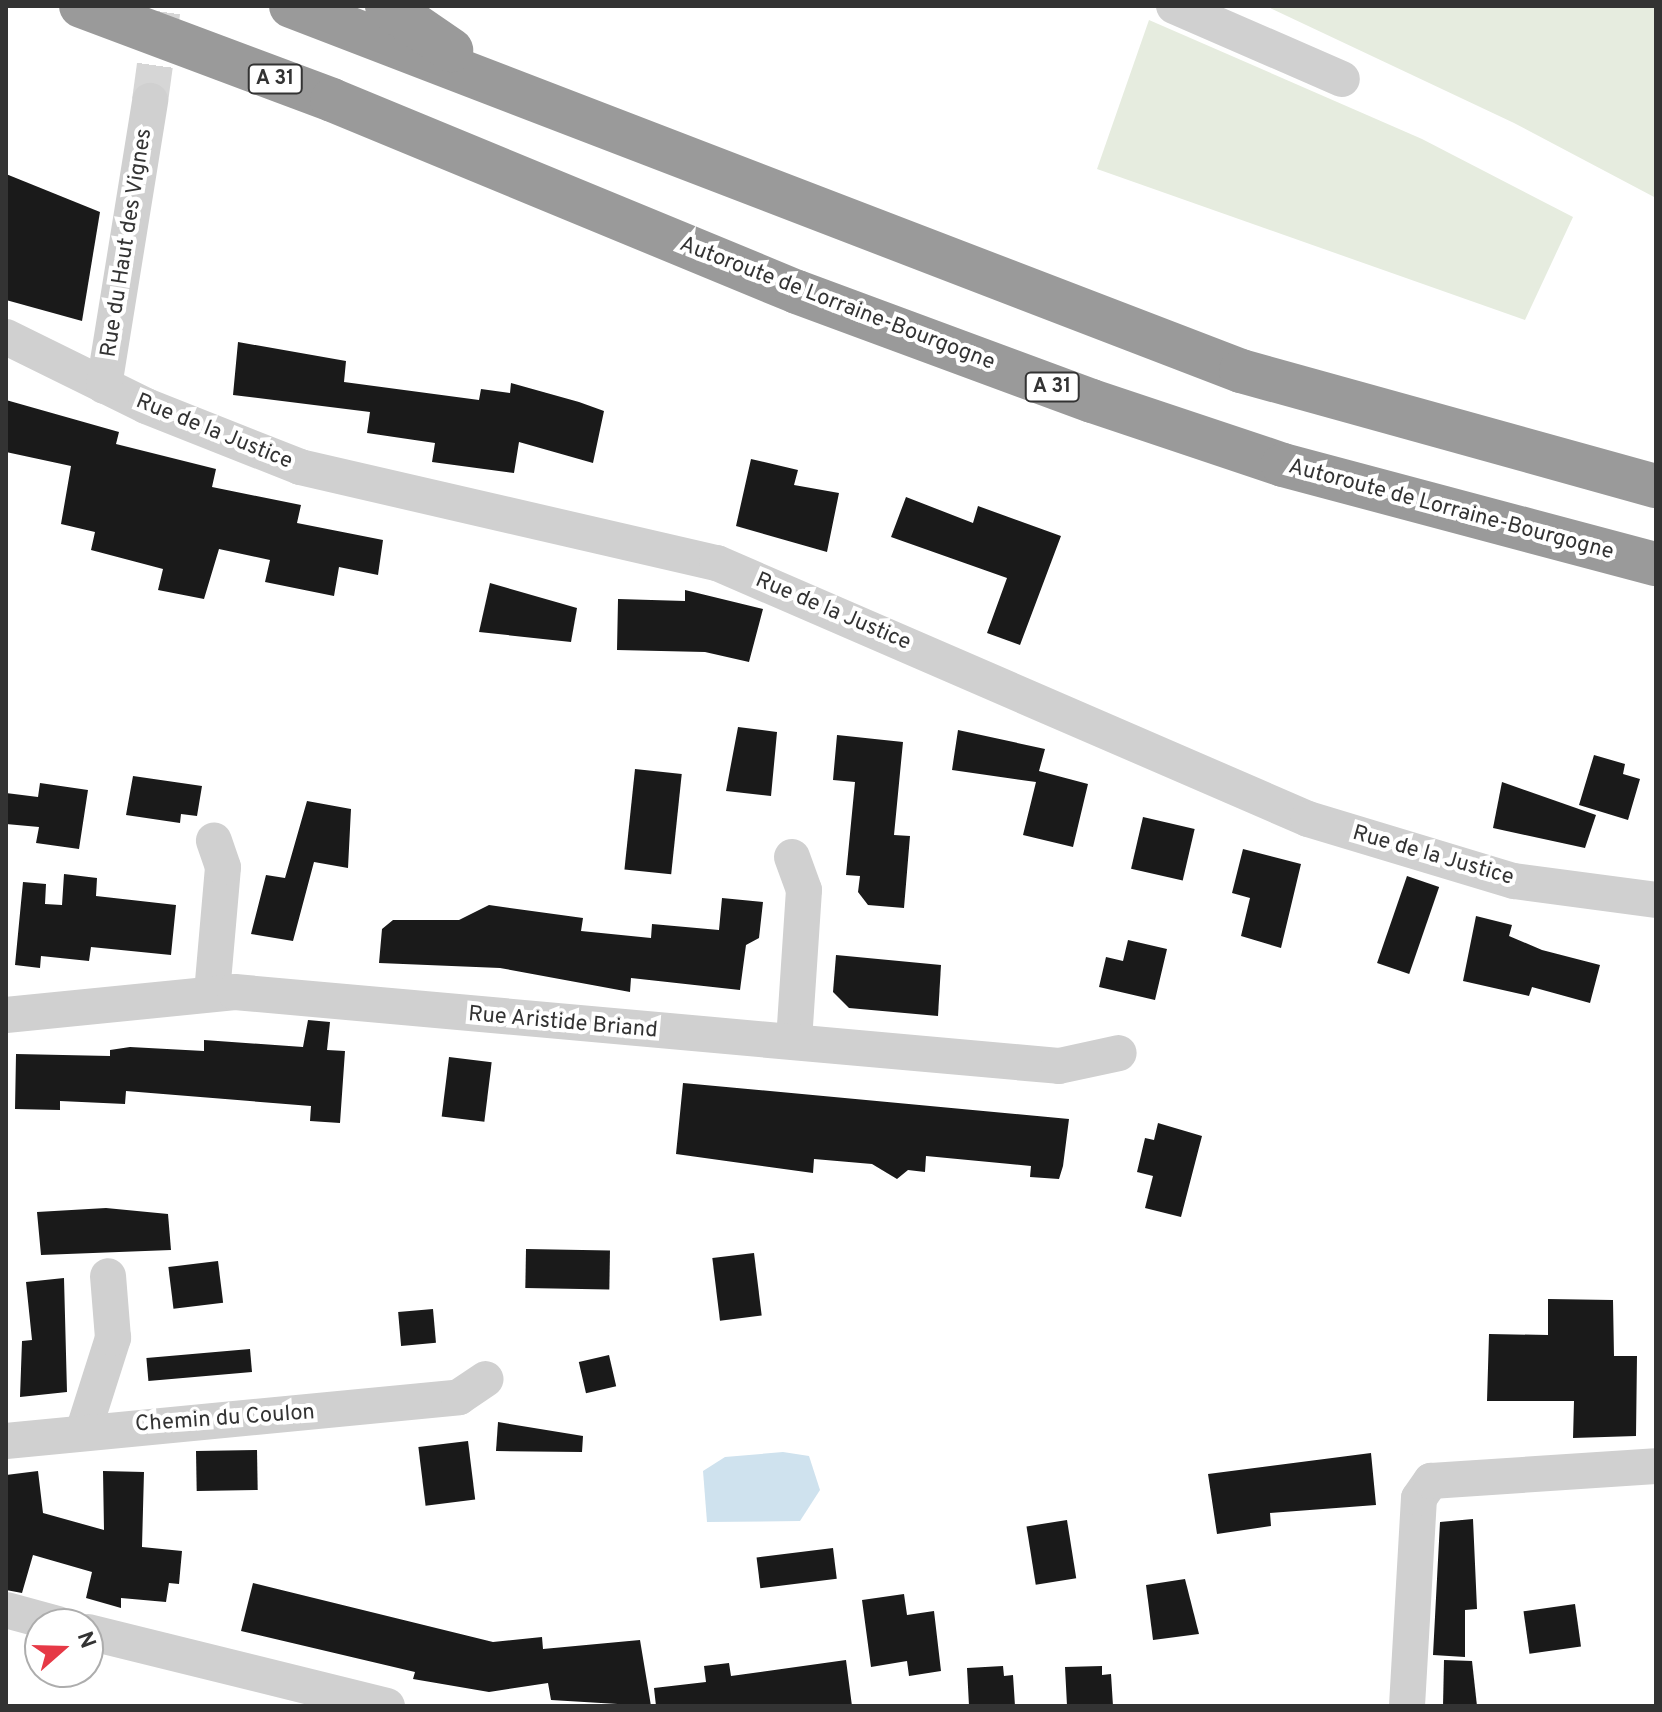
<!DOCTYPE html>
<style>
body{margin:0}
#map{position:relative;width:1662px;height:1712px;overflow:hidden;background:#fff;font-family:Overpass,sans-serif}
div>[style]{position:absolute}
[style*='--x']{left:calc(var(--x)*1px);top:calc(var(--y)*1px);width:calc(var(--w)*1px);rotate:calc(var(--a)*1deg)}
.green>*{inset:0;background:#e6ecdf}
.water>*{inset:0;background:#cfe2ee}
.building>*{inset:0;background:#1a1a1a;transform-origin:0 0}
.street-tunnel>*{height:36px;margin-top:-18px;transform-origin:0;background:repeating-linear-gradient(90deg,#d6d6d6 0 36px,transparent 0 54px)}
.street>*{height:36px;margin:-18px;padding:0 18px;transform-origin:18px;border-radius:18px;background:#d0d0d0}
.highway>*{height:44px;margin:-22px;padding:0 22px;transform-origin:22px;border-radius:22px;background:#9a9a9a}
span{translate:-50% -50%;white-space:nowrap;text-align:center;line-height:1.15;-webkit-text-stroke:8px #fff;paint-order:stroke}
.shield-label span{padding:2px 6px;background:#fff;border:2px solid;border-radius:6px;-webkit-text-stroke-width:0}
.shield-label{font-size:20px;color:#333;font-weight:700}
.street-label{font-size:22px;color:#333}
.frame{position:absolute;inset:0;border:8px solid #333;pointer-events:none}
.north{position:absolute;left:24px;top:1608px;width:80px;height:80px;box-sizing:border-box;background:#fff;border:2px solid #adadad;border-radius:50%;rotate:70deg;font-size:22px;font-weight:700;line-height:32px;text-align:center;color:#333}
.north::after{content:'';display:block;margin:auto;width:28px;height:36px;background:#e63946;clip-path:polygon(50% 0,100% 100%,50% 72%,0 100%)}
</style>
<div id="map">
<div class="green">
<div style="clip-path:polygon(1266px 6px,1656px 6px,1656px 198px,1514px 123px)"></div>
<div style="clip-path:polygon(1149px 20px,1422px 139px,1573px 217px,1525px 320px,1097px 169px)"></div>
</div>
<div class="water">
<div style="clip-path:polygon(783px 1452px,809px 1456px,820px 1490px,800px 1521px,707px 1522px,703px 1471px,725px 1457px)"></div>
</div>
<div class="building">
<div style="clip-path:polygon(6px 174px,100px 212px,82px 321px,6px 300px)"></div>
<div style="clip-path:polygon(238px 342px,346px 361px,344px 382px,479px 400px,481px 389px,510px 393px,511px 383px,579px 402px,604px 411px,593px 463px,519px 442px,514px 473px,432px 462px,435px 443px,367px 433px,370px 412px,233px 395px)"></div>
<div style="clip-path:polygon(6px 400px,119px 432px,116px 444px,216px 469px,212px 487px,301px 505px,297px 523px,383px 540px,378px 575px,339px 567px,334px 596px,265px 582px,270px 560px,219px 549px,204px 599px,158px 590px,163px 569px,91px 550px,95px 532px,61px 524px,71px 466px,6px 452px)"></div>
<div style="clip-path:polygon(751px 459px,798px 470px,794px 485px,839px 493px,827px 552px,736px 526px)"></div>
<div style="clip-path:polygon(906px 497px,973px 523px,978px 506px,1061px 536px,1020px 645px,987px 633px,1007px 578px,891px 537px)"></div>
<div style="clip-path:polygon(490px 583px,577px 608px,571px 642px,479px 632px)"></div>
<div style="clip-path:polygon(685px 590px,763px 609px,749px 662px,705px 652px,617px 650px,618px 599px,685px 601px)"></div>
<div style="clip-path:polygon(738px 727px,777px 732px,771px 796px,726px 791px)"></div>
<div style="clip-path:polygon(958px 730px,1045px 749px,1039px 771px,1088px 784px,1073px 847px,1023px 835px,1036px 782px,952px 770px)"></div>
<div style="clip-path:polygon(837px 735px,903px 742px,894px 835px,910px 836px,904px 908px,868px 905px,858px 892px,860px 876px,846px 875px,855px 782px,833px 780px)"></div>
<div style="clip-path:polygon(1594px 755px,1625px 764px,1623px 774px,1640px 779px,1628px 820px,1579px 805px)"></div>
<div style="left:635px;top:769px;width:47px;height:101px;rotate:6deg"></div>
<div style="clip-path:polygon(133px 776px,202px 786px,197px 816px,181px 814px,180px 823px,126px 815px)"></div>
<div style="clip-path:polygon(1502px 782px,1596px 815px,1585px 848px,1493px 828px)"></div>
<div style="clip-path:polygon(40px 783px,88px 790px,79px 849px,36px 843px,39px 827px,6px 824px,6px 793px,38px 797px)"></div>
<div style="clip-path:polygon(307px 801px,351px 809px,348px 868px,314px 862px,293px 941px,251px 934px,266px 875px,285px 878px)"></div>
<div style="left:1143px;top:817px;width:53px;height:53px;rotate:13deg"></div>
<div style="clip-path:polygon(1243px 849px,1301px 864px,1281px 948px,1241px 936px,1250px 898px,1232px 893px)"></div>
<div style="clip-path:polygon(64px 874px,97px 878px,96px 896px,176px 905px,171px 955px,91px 947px,89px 961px,41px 956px,40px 968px,15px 965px,23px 882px,46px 884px,45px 904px,62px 905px)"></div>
<div style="left:1407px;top:876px;width:34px;height:92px;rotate:19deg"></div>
<div style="clip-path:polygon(722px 898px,763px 902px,759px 938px,746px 945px,740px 990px,631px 978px,630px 992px,500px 968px,379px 963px,382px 929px,393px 920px,459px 920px,489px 905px,583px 918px,581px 931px,651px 938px,652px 924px,719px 930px)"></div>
<div style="clip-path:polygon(1476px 916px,1512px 925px,1509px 936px,1542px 950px,1600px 965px,1590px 1003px,1532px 987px,1529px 996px,1463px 981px)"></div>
<div style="clip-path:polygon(1128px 940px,1167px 949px,1155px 1000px,1099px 987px,1106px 957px,1123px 961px)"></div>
<div style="clip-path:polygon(836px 955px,941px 965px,938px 1016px,849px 1008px,833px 992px)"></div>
<div style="clip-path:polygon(308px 1020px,330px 1022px,327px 1050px,345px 1051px,340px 1123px,310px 1121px,311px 1106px,126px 1091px,125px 1104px,60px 1101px,60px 1110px,15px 1109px,16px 1054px,110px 1056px,110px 1050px,130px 1047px,204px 1051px,204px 1040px,303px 1047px)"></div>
<div style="left:449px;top:1057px;width:43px;height:60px;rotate:7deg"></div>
<div style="clip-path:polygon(683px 1083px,1069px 1119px,1063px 1166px,1059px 1179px,1030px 1177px,1031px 1166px,926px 1156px,925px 1172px,908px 1170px,897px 1179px,872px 1164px,814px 1159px,813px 1173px,676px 1154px)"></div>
<div style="clip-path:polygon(1158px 1123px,1202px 1136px,1181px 1217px,1145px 1208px,1153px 1176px,1137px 1172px,1145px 1138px,1154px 1140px)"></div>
<div style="clip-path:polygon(106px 1208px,168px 1214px,171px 1250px,41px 1255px,37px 1212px)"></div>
<div style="left:526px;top:1249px;width:84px;height:39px;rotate:1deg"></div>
<div style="left:754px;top:1253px;width:63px;height:42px;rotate:83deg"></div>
<div style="left:218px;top:1261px;width:42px;height:50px;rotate:83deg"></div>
<div style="clip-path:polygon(64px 1278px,67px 1392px,20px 1397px,22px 1341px,32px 1340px,26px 1282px)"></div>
<div style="clip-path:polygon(1548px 1299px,1613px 1300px,1614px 1356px,1637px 1356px,1636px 1436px,1573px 1438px,1574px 1401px,1487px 1401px,1489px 1334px,1548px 1335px)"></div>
<div style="left:433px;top:1309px;width:34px;height:35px;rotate:85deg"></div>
<div style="left:250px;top:1349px;width:23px;height:104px;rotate:85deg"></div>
<div style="left:609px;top:1355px;width:32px;height:31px;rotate:77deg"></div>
<div style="clip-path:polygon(498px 1422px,583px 1436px,582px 1452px,496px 1451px)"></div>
<div style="left:468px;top:1441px;width:59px;height:50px;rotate:83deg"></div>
<div style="left:257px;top:1450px;width:40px;height:61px;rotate:89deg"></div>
<div style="clip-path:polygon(1371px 1453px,1376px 1505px,1270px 1513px,1271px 1526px,1217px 1534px,1208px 1474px)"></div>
<div style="clip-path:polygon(38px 1471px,43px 1513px,104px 1530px,103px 1471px,144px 1472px,142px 1547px,182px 1551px,179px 1584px,169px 1583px,166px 1602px,121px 1598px,121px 1608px,86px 1598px,92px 1572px,33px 1555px,22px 1593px,6px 1590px,6px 1475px)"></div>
<div style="clip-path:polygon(1473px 1519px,1477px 1609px,1465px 1610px,1465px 1657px,1433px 1655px,1440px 1522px)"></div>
<div style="left:1067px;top:1520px;width:59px;height:41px;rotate:81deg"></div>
<div style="left:833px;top:1548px;width:31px;height:77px;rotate:83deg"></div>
<div style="clip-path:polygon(1185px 1579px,1199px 1634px,1153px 1640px,1146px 1585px)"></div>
<div style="clip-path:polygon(253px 1583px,493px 1642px,542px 1637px,543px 1649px,640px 1640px,651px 1706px,551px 1700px,548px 1683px,489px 1692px,413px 1679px,415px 1672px,241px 1631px)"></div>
<div style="clip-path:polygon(904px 1594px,907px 1615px,934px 1611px,941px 1671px,909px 1676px,907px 1661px,871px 1667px,862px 1600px)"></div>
<div style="left:1575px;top:1604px;width:43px;height:52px;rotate:82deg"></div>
<div style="clip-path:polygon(846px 1660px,852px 1706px,656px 1706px,654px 1688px,706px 1682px,704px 1666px,729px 1663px,731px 1676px)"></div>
<div style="clip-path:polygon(1444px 1660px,1472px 1661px,1477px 1706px,1443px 1706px)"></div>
<div style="clip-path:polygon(1003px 1666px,1004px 1676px,1013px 1675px,1015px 1706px,969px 1706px,967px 1668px)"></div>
<div style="clip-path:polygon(1102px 1666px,1102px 1675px,1111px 1674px,1113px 1706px,1067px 1706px,1065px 1667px)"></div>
</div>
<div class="street-tunnel">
<div style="--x:150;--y:101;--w:96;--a:-82.2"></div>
</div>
<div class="street">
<div style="--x:1174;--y:6;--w:183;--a:23.5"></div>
<div style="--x:6;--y:337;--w:156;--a:26.2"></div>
<div style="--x:146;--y:406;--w:166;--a:21.6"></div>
<div style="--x:300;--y:467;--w:428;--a:13"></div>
<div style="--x:717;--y:563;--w:644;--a:23.42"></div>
<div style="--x:1308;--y:819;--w:215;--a:16.8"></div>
<div style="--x:1514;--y:881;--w:143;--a:7.6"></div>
<div style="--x:104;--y:386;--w:289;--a:-80.8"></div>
<div style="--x:792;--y:857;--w:35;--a:70"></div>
<div style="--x:804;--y:890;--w:151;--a:93.8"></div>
<div style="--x:212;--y:993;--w:126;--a:-85"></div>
<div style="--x:223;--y:867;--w:28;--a:-109"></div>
<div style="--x:6;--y:1015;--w:230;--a:-5.7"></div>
<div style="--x:235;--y:992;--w:827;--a:5.13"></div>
<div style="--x:1059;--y:1066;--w:61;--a:-12.2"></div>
<div style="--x:84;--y:1429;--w:96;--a:-72.3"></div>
<div style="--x:113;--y:1338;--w:62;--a:-94.6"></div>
<div style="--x:6;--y:1441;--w:455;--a:-5.5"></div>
<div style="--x:459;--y:1397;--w:32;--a:-34"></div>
<div style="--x:6;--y:1610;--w:54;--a:15.1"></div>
<div style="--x:88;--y:1632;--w:308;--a:13.9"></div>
<div style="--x:1407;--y:1706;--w:208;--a:-86.7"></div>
<div style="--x:1419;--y:1498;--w:21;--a:-55"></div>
<div style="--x:1431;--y:1481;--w:225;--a:-3.8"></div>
</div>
<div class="highway">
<div style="--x:81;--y:6;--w:268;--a:20.5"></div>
<div style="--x:332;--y:100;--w:503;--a:22.44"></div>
<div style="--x:797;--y:292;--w:314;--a:20.3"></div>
<div style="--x:1092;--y:401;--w:201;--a:18.5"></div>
<div style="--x:1283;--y:465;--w:386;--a:14.9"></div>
<div style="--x:291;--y:6;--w:1018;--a:21.02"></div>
<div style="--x:1241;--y:371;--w:431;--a:15.5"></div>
<div style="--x:387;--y:6;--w:78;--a:34.5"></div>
</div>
<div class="shield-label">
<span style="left:275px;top:79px">A 31</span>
<span style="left:1052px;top:387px">A 31</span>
</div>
<div class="street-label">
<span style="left:127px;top:243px;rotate:-81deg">Rue du Haut des Vignes</span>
<span style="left:837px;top:304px;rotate:21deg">Autoroute de Lorraine-Bourgogne</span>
<span style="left:214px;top:432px;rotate:22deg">Rue de la Justice</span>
<span style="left:1451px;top:510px;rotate:15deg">Autoroute de Lorraine-Bourgogne</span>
<span style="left:833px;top:612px;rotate:23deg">Rue de la Justice</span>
<span style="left:1433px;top:856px;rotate:16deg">Rue de la Justice</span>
<span style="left:563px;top:1023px;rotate:5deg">Rue Aristide Briand</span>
<span style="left:225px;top:1419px;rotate:-4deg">Chemin du Coulon</span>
</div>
<div class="frame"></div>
<div class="north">N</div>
</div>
